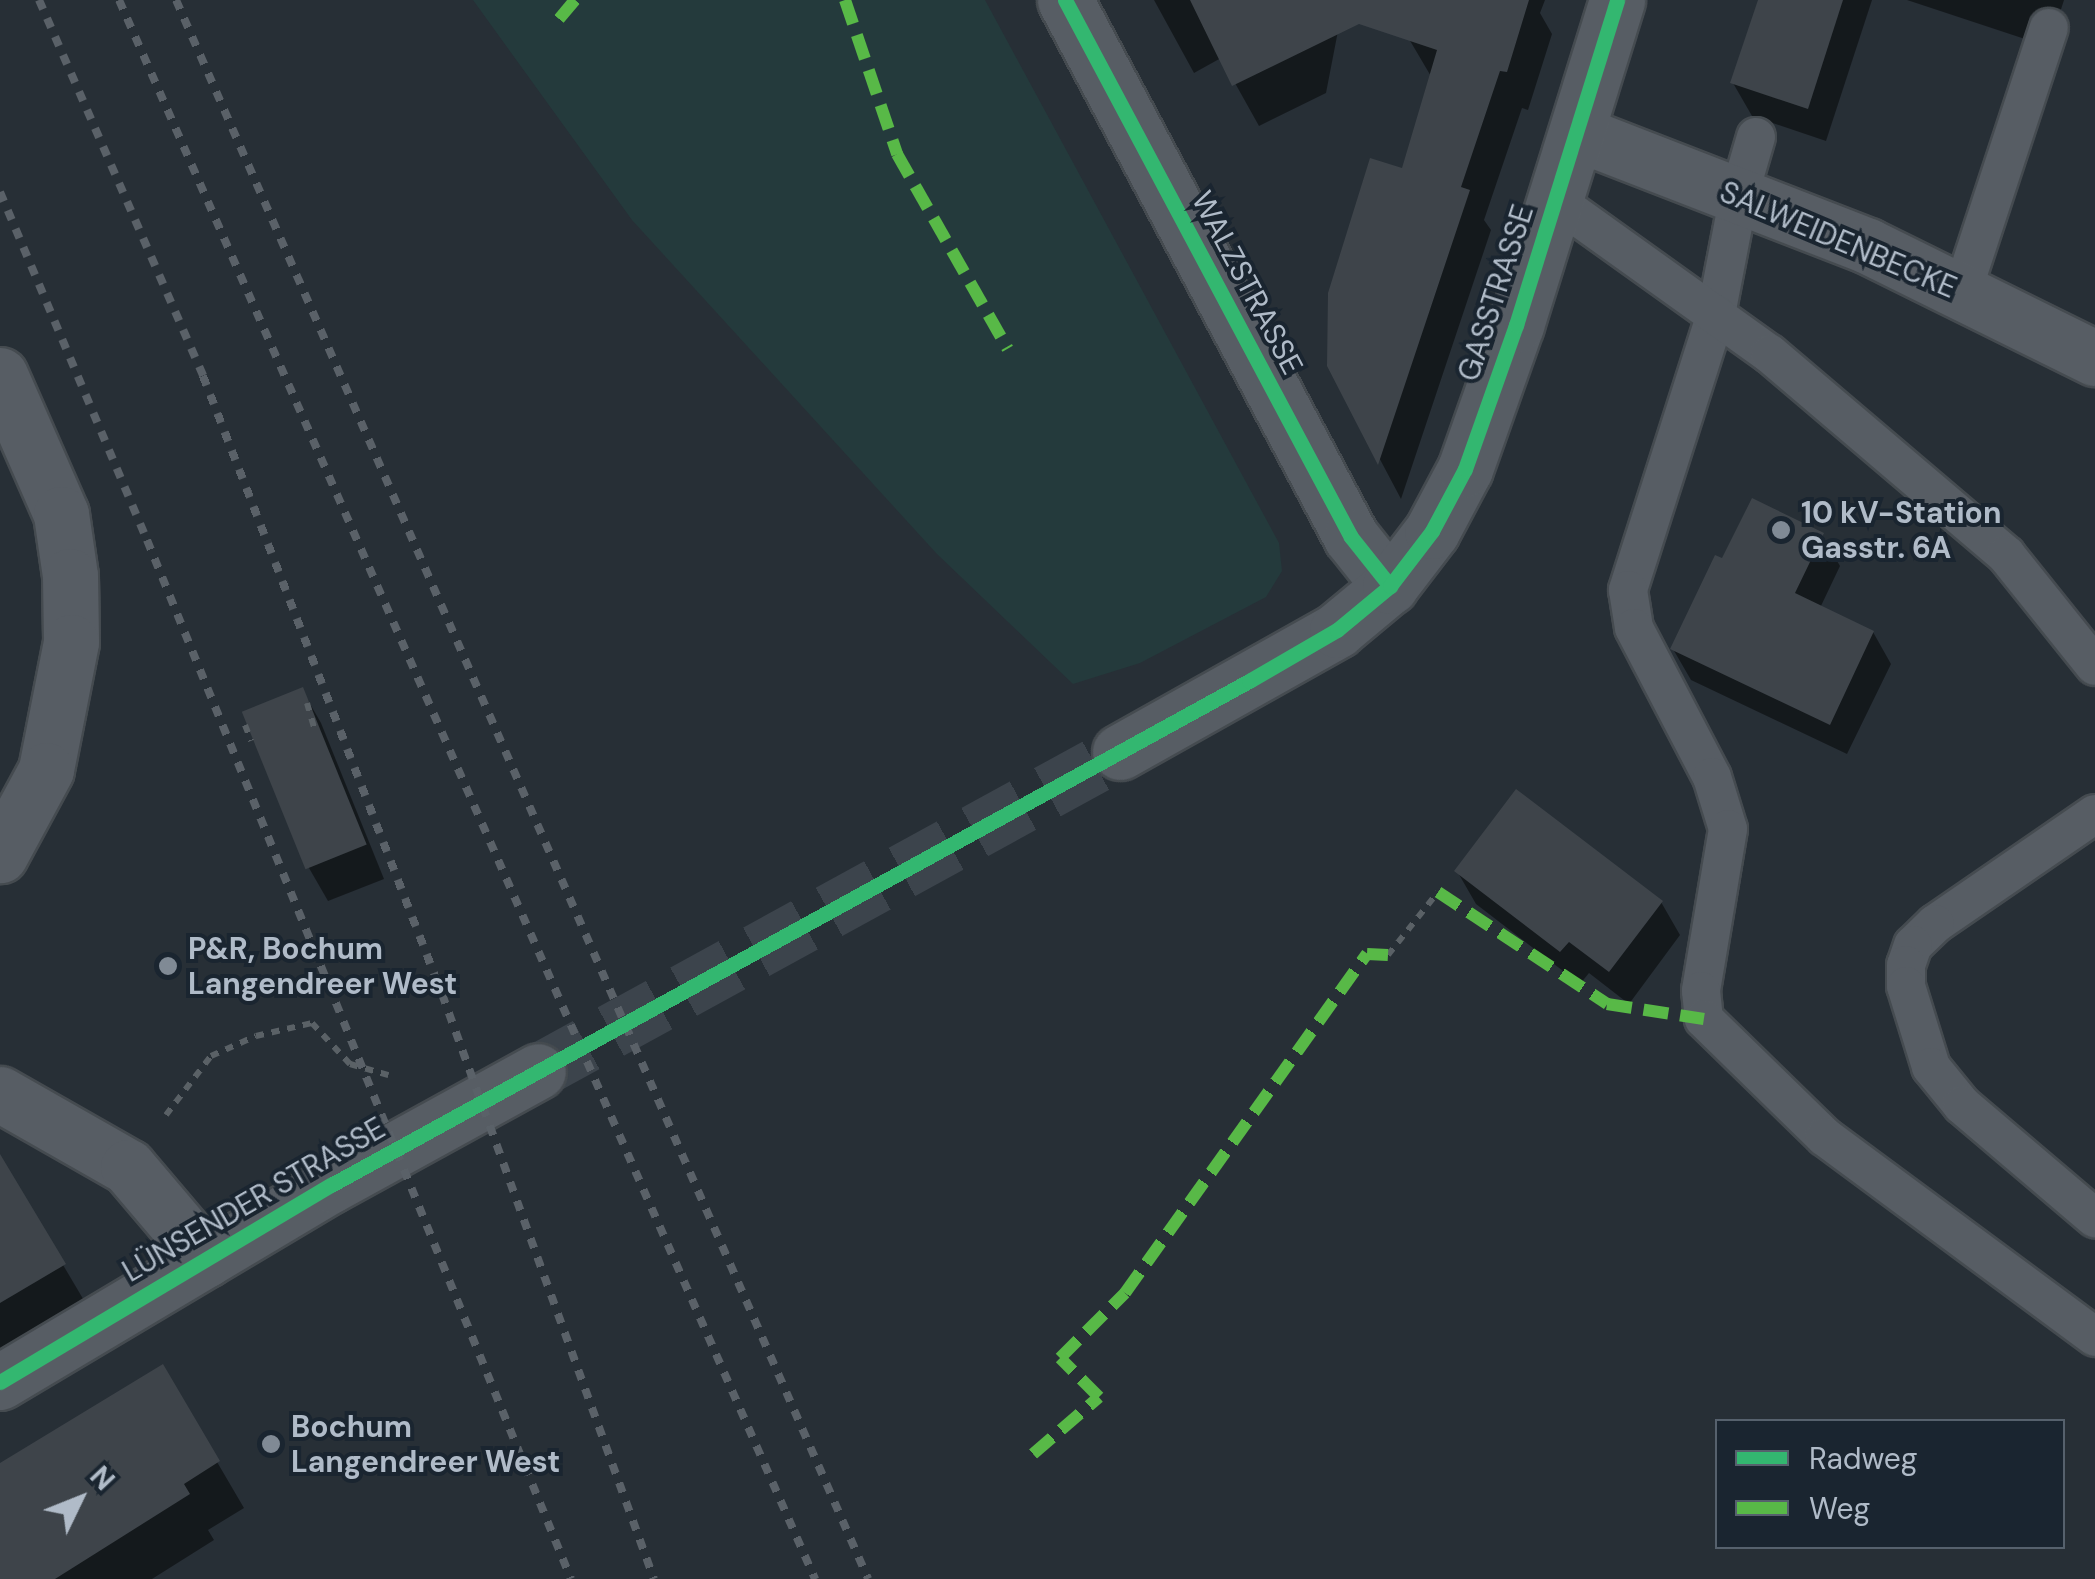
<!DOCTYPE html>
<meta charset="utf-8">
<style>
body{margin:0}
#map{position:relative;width:2095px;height:1579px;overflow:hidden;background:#272f36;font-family:"DM Sans",sans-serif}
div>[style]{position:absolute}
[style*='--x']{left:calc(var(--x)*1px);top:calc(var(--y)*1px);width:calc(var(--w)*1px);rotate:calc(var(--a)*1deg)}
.green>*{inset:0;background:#243a3c}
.shadow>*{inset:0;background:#0007}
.building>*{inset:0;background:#3e444a;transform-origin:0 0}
.tertiary-tunnel>*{height:55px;margin-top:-27.5px;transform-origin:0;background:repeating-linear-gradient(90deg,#3c444c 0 55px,transparent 0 83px)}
.path>*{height:6px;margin-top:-3px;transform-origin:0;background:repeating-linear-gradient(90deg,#5a6166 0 8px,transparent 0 16px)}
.roads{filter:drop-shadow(2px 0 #454b50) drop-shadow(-2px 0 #454b50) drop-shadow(0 2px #454b50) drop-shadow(0 -2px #454b50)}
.service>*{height:38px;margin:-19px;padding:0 19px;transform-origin:19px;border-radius:19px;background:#575d64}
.minor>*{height:55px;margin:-27.5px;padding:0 27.5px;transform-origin:27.5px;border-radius:27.5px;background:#575d64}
.tertiary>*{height:55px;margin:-27.5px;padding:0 27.5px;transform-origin:27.5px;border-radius:27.5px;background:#575d64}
.rail>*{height:8px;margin-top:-4px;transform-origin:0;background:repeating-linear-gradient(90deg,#5a6168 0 10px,transparent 0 20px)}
.quiet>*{height:12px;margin-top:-6px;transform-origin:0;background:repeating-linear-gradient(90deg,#58b947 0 25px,transparent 0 37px)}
.cycleway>*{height:15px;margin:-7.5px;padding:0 7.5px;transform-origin:7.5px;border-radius:7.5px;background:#33b770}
.dots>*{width:28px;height:28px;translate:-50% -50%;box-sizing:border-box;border:5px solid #1a2530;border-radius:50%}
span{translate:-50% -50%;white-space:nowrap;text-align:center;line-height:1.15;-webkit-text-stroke:8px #1a2530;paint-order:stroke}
.street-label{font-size:30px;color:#b0bbc8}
.poi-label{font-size:30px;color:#b0bbc8;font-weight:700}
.left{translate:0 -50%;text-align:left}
.legend{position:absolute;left:1715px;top:1419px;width:350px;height:130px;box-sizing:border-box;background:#1a2530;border:2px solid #56616d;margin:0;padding:12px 18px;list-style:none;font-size:30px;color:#b0bbc8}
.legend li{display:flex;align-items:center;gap:20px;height:50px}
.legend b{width:50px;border:2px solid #56616d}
.north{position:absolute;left:30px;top:1449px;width:100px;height:100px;-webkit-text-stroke:8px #1a2530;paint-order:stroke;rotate:47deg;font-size:28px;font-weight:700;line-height:40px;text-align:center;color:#b0bbc8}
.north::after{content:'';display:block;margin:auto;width:35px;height:45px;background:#b0bbc8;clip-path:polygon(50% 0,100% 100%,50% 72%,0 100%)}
</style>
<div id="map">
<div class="green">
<div style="clip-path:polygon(473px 0,985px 0,1279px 543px,1282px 571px,1266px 597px,1140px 663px,1073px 684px,937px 554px,632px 220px)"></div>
</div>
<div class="shadow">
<div style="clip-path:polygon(1154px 0,1344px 0,1326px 93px,1259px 126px,1221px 58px,1194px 73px)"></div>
<div style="clip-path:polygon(1402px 0,1545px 0,1540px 13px,1552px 34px,1528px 110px,1522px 108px,1484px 220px,1491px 230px,1401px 499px,1330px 365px,1404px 171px,1432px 78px,1409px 39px)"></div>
<div style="clip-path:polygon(1760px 0,1872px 0,1826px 141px,1752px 116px,1733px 83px)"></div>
<div style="clip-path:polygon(1907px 0,2064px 0,2049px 47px)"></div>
<div style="clip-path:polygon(1822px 535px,1840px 566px,1820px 608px,1873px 632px,1891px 664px,1847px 754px,1691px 680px,1673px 649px,1724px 562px)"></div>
<div style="clip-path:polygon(302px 690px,321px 723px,384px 879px,328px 901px,309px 868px)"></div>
<div style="clip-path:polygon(1457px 871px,1661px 902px,1680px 935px,1629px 1004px,1589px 973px,1580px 984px,1476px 904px)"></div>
<div style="clip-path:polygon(14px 1182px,95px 1319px,0 1376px,0 1190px)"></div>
<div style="clip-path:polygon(162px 1368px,244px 1508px,208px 1530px,214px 1540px,152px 1579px,0 1579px,0 1464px)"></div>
</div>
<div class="building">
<div style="clip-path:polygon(1190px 0,1529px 0,1507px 72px,1500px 71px,1461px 187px,1470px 190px,1378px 465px,1327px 366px,1328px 293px,1370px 158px,1402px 168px,1437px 50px,1359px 24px,1232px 86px)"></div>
<div style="clip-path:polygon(1758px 0,1843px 0,1808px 109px,1730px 83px)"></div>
<div style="clip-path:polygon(1752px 498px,1824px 533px,1795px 593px,1874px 631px,1830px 725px,1670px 649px,1715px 555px,1722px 558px)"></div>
<div style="left:303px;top:687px;width:170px;height:66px;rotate:68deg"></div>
<div style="clip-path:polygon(1516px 789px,1663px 901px,1609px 972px,1569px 942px,1560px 952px,1454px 871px)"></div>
<div style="clip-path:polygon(0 1154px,66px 1264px,0 1303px)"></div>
<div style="clip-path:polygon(163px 1364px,220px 1461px,184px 1484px,190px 1494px,55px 1579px,0 1579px,0 1463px)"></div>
</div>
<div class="tertiary-tunnel">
<div style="--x:538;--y:1071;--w:664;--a:-28.73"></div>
</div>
<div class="path">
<div style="--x:307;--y:703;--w:26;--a:74"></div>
<div style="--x:245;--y:725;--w:17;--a:69"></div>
<div style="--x:1388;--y:955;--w:80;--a:-51.6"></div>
<div style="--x:166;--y:1115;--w:74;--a:-52.7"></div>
<div style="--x:211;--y:1056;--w:49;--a:-24"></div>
<div style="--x:256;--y:1036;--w:57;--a:-13.1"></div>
<div style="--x:312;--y:1023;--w:56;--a:47.2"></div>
<div style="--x:350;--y:1064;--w:40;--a:16"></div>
</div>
<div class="roads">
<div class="service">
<div style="--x:1756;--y:137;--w:60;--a:106.3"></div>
<div style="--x:1739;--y:195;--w:121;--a:100.9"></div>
<div style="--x:1716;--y:314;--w:290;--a:107.7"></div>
<div style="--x:1628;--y:590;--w:38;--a:81"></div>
<div style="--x:1634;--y:628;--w:168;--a:62.4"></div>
<div style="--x:1712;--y:777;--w:54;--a:72.9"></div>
<div style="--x:1728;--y:829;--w:164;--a:99.5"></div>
<div style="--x:1701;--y:991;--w:28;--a:84"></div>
<div style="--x:1704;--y:1019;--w:169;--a:44.3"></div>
<div style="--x:1825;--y:1137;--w:336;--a:36.5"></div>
<div style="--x:1556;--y:201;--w:263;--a:35.6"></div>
<div style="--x:1770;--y:354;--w:310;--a:40.4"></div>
<div style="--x:2006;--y:555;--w:142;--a:51.3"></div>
<div style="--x:1962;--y:292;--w:278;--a:-71.8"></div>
<div style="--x:2095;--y:814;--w:194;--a:145.5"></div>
<div style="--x:1935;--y:924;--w:30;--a:136"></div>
<div style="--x:1913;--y:945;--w:21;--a:109"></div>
<div style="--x:1906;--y:965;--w:21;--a:90"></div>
<div style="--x:1906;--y:986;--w:85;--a:72.8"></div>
<div style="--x:1931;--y:1067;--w:49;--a:50.8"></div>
<div style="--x:1962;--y:1105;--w:175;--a:40.4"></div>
</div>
<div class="minor">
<div style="--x:1065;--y:0;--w:608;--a:61.96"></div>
<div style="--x:1351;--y:537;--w:63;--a:51.5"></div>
<div style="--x:1577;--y:133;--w:312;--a:21.2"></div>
<div style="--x:1868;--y:246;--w:253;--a:26.3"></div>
<div style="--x:0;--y:375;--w:152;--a:66.3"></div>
<div style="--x:61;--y:514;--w:63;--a:81.7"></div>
<div style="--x:70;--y:576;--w:66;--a:89.1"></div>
<div style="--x:71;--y:642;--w:130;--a:101.1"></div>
<div style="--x:46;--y:770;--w:97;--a:118.4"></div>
<div style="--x:0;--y:1094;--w:147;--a:29.7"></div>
<div style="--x:128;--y:1167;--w:121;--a:49.7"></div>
</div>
<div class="tertiary">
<div style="--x:1120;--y:752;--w:249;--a:-29.3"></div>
<div style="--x:1337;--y:630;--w:69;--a:-39.7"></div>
<div style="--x:1390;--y:586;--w:69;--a:-52.6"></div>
<div style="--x:1432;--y:531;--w:70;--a:-62"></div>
<div style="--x:1465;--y:469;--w:153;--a:-70.5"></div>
<div style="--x:1516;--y:325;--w:340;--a:-72.7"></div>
<div style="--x:0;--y:1382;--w:385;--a:-30.8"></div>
<div style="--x:331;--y:1185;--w:236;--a:-28.8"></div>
</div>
</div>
<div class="rail">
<div style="--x:39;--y:0;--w:410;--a:66.4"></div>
<div style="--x:203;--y:376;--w:663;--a:68.86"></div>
<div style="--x:442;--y:994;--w:622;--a:70.08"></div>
<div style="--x:119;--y:0;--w:1726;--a:66.21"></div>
<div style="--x:176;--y:0;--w:1724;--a:66.33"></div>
<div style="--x:0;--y:192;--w:378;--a:67.1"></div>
<div style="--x:147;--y:540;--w:1122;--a:67.8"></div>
</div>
<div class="quiet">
<div style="--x:845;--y:0;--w:163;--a:71.3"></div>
<div style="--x:897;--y:154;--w:224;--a:60.4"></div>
<div style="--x:559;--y:19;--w:25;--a:-50"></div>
<div style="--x:1438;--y:892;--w:203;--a:33.5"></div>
<div style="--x:1607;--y:1004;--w:98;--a:8.8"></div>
<div style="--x:1033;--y:1454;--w:87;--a:-40.8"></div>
<div style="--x:1099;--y:1397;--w:55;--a:-135"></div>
<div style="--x:1060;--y:1358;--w:92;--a:-45"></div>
<div style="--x:1125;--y:1293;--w:417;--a:-54.5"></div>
<div style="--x:1367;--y:954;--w:21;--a:3"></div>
</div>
<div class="cycleway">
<div style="--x:1065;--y:0;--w:608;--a:61.96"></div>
<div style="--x:1351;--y:537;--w:63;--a:51.5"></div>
<div style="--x:0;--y:1382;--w:385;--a:-30.8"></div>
<div style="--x:331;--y:1185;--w:1047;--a:-28.77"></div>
<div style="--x:1249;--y:681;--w:102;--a:-30.1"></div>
<div style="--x:1337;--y:630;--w:69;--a:-39.7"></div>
<div style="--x:1390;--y:586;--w:69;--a:-52.6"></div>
<div style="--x:1432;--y:531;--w:70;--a:-62"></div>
<div style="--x:1465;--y:469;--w:153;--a:-70.5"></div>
<div style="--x:1516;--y:325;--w:340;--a:-72.7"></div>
</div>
<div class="dots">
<div style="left:1781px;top:530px;background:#808a95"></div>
<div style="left:168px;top:966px;background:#808a95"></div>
<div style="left:271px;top:1444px;background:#808a95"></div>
</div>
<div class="street-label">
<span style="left:1838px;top:240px;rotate:23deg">SALWEIDENBECKE</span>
<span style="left:1247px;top:283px;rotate:62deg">WALZSTRASSE</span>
<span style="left:1496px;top:293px;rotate:-72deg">GASSTRASSE</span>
<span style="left:254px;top:1200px;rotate:-30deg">LÜNSENDER STRASSE</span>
</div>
<div class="poi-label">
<span class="left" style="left:1801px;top:530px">10 kV-Station<br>Gasstr. 6A</span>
<span class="left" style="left:188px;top:966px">P&amp;R, Bochum<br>Langendreer West</span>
<span class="left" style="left:291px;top:1444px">Bochum<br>Langendreer West</span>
</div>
<ul class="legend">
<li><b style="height:12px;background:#33b770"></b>Radweg</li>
<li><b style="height:12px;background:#58b947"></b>Weg</li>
</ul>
<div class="north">N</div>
</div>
